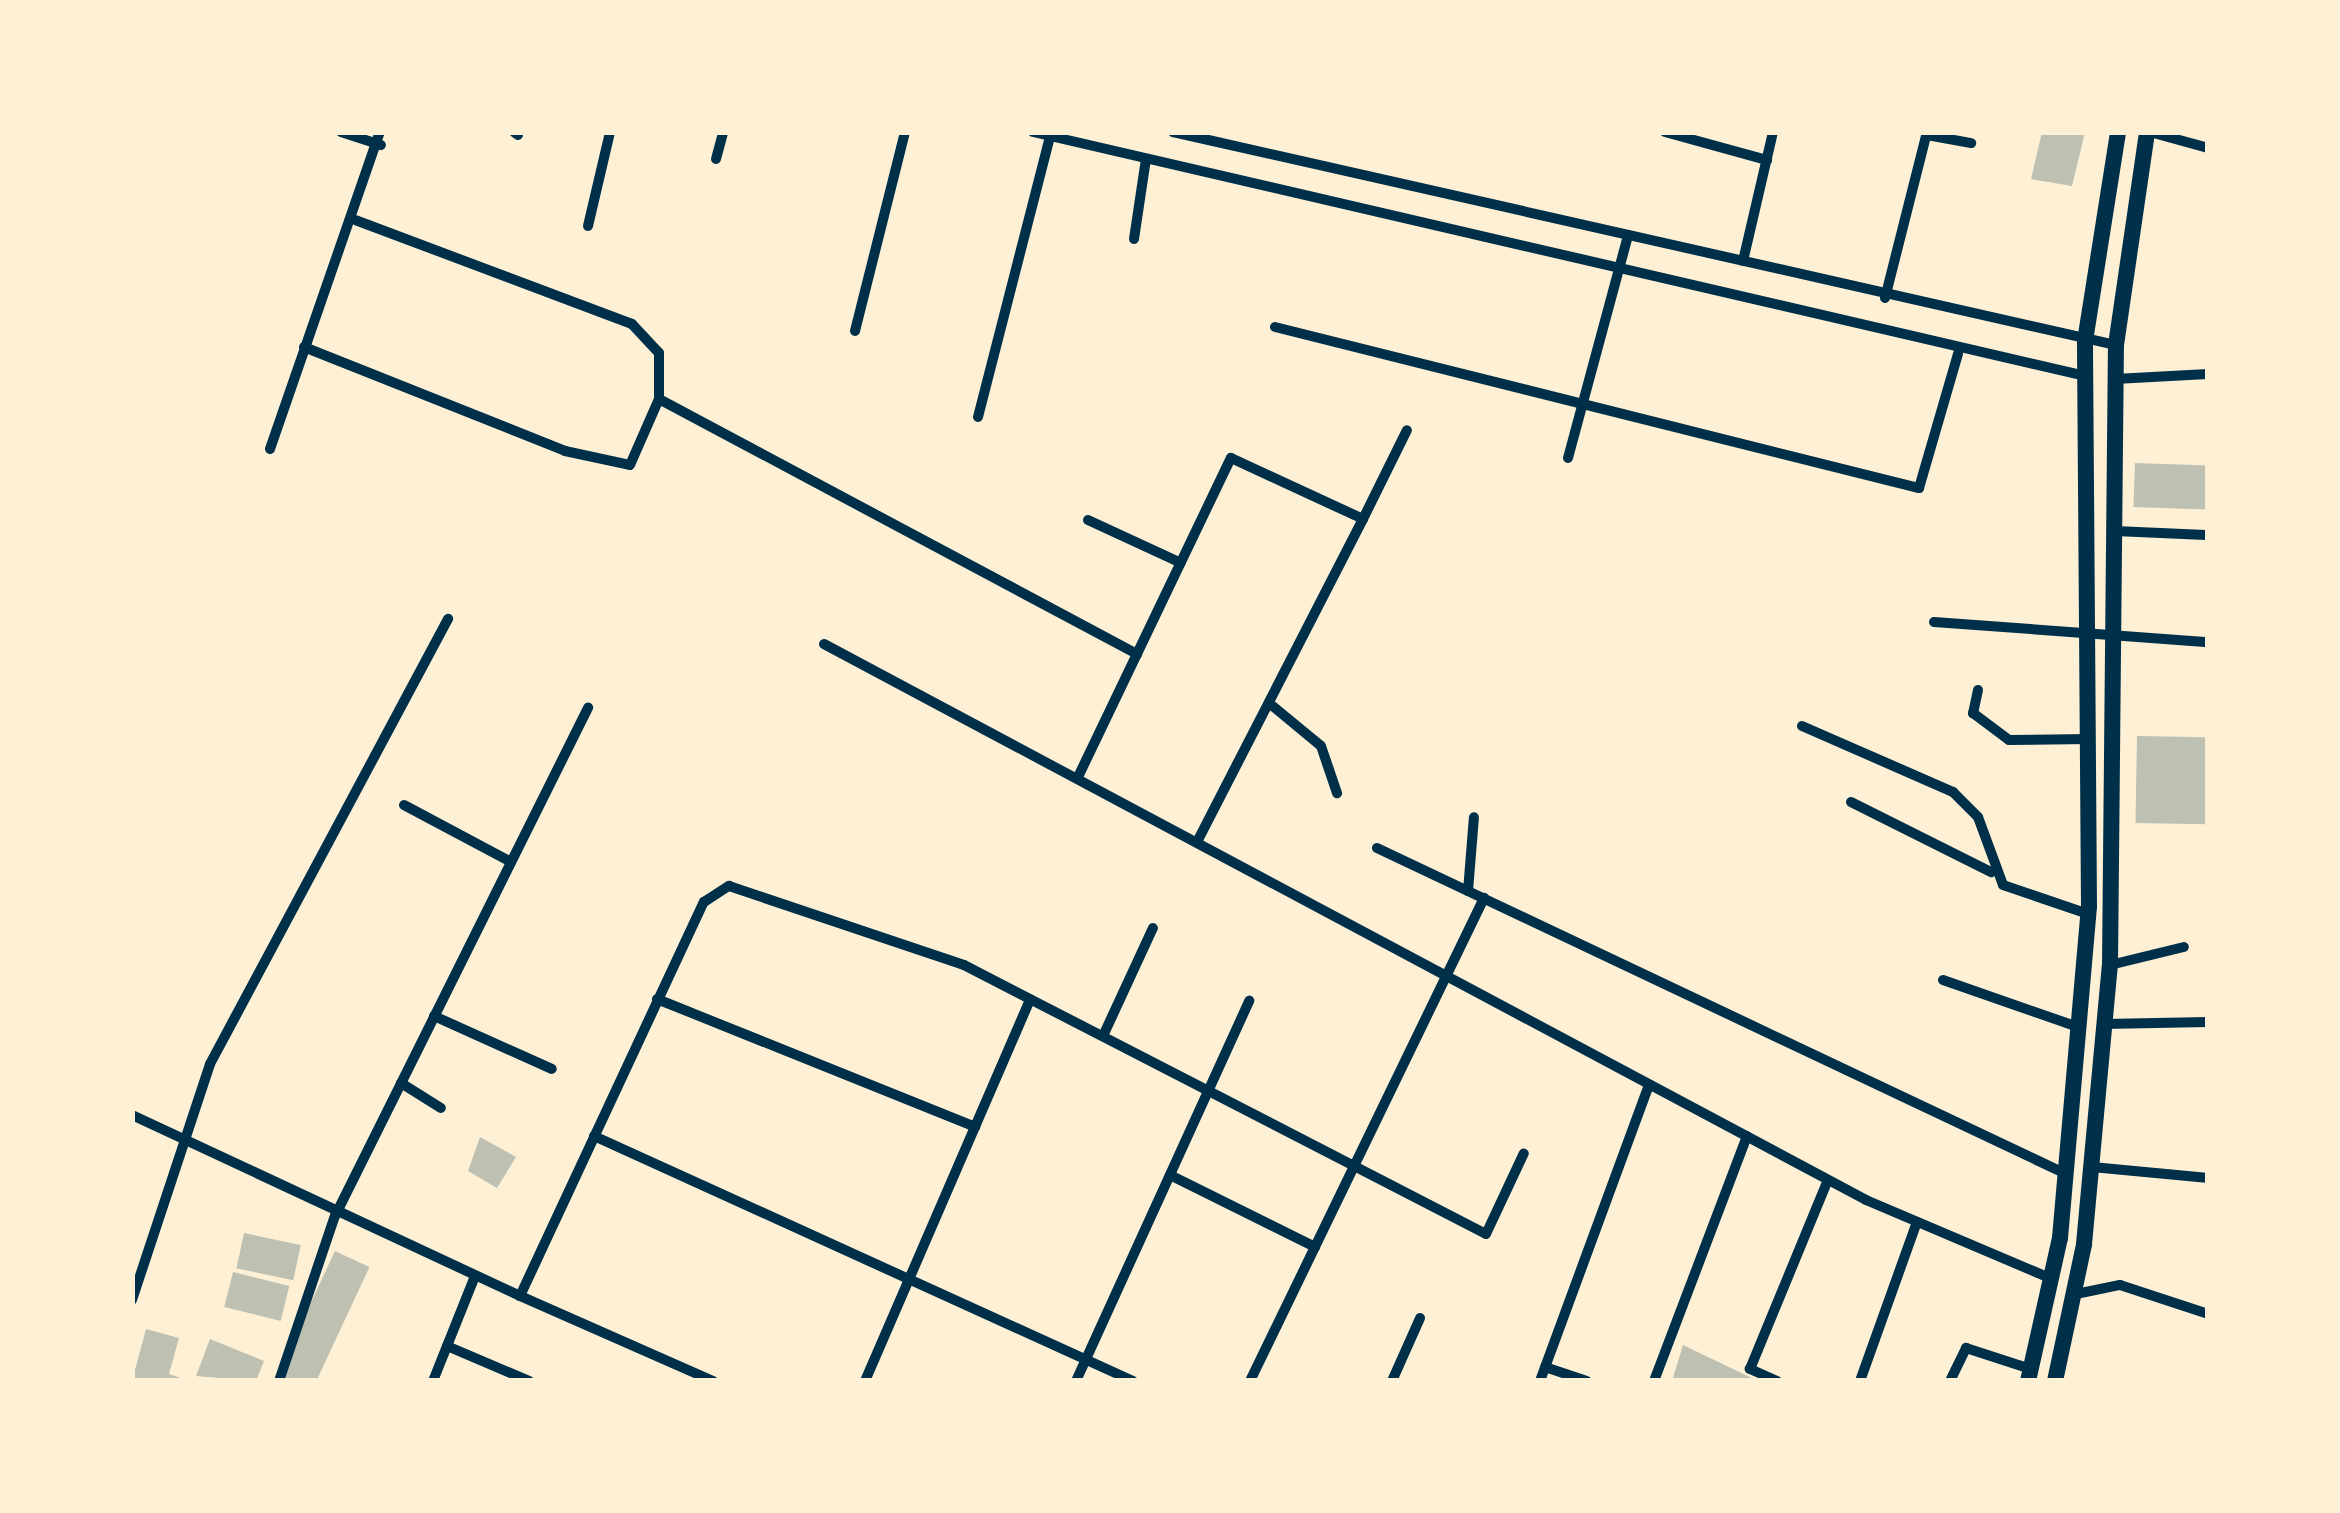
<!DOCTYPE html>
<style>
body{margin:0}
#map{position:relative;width:2340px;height:1513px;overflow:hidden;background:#fdf0d5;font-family:"Noto Serif",serif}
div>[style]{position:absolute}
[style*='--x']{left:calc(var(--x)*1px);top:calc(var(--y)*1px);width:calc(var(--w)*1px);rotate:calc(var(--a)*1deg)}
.building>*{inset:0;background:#bec0b2;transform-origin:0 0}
.minor>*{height:10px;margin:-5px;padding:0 5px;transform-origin:5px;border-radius:5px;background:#003049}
.primary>*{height:16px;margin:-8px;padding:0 8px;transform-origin:8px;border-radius:8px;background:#003049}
span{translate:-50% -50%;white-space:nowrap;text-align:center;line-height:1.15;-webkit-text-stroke:12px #fdf0d5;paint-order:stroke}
.frame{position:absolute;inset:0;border:135px solid #fdf0d5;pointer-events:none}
</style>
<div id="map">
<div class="building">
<div style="clip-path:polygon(2042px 132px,2085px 132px,2072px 186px,2031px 179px)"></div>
<div style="left:2135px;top:463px;width:73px;height:44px;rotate:2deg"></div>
<div style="left:2137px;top:736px;width:71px;height:87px;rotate:1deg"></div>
<div style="clip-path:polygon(480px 1137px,516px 1157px,497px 1188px,468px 1171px)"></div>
<div style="left:244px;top:1233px;width:58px;height:36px;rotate:12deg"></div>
<div style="left:335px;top:1251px;width:38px;height:137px;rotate:25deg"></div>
<div style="left:233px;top:1272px;width:58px;height:36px;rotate:14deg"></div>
<div style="clip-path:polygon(146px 1329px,179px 1338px,169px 1374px,190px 1381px,132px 1381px)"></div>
<div style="clip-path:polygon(210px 1339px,264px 1361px,256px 1381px,196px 1376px)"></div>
<div style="clip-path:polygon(1683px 1345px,1758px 1381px,1672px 1381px)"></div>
</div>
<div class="minor">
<div style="--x:341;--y:132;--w:42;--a:18"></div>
<div style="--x:514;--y:132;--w:5;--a:37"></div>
<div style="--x:1033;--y:132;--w:1081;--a:13.05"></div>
<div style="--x:1173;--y:132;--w:967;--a:12.73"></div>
<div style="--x:1665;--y:132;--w:106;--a:15.4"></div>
<div style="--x:2150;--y:132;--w:60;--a:15.4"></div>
<div style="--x:1927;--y:135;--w:45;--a:10.3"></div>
<div style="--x:716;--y:159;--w:28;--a:-75"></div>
<div style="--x:588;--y:226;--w:97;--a:-76.8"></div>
<div style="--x:1134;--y:239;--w:81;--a:-81.5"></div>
<div style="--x:1743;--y:261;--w:132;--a:-76.9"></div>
<div style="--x:1885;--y:298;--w:171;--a:-75.8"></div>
<div style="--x:1275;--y:327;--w:664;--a:14.04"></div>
<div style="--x:1919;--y:488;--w:140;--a:-73.8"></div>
<div style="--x:855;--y:331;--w:205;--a:-75.9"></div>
<div style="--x:304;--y:347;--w:281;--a:21.7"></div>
<div style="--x:565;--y:451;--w:66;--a:12.2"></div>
<div style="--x:630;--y:465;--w:72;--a:-66.3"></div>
<div style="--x:659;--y:399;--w:46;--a:-90"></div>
<div style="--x:659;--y:353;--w:40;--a:-133"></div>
<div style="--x:632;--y:324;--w:295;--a:-159.4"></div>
<div style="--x:2115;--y:379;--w:93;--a:-3.1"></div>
<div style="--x:659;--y:399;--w:542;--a:28.08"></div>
<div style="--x:978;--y:417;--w:294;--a:-75.6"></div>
<div style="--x:270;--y:449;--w:336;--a:-70.9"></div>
<div style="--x:1568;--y:458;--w:231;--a:-74.9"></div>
<div style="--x:1088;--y:520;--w:102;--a:24.8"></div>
<div style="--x:2115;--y:531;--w:91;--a:2.5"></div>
<div style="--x:1934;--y:622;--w:275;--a:4.2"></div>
<div style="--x:824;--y:644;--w:1181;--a:28.08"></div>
<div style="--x:1866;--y:1200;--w:202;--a:23"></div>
<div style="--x:1978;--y:690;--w:24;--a:102"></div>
<div style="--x:1973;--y:713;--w:45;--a:36.9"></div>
<div style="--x:2009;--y:740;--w:81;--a:-0.7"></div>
<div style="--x:1269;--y:703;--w:67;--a:39.6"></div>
<div style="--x:1321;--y:746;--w:50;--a:71.2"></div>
<div style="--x:1802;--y:726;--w:165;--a:23.6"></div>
<div style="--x:1953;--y:792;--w:35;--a:45"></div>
<div style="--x:1978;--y:817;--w:72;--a:69.8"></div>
<div style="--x:2003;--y:885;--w:90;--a:18.8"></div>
<div style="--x:1078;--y:777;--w:354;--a:-64.4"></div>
<div style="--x:1231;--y:458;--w:145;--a:24.8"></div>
<div style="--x:1363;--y:519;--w:99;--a:-63.7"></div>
<div style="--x:1851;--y:802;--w:157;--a:26.6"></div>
<div style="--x:404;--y:805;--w:121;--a:28"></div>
<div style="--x:1197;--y:842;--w:363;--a:-62.8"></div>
<div style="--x:1377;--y:848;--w:760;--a:25.32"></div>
<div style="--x:1468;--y:891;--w:74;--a:-85.4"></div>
<div style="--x:2110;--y:965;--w:76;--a:-13.7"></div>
<div style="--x:1943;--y:980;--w:143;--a:19.2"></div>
<div style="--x:657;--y:999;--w:343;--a:21.9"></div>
<div style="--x:434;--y:1016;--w:129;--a:24.2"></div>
<div style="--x:2104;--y:1024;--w:104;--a:-1.1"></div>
<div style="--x:1103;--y:1036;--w:119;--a:-65.2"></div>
<div style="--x:401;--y:1083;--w:47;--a:32"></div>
<div style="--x:132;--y:1115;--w:428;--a:25"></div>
<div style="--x:594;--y:1136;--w:592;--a:24.44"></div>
<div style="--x:2092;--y:1167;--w:117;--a:5.4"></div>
<div style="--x:1170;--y:1175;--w:162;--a:26.4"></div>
<div style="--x:2076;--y:1294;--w:45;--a:-11.6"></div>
<div style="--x:2120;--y:1285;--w:93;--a:18.2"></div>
<div style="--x:132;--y:1300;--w:249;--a:-71.7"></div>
<div style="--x:210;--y:1064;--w:505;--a:-61.86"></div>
<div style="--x:447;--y:1346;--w:89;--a:23.1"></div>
<div style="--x:1545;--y:1367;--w:44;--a:18.4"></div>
<div style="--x:279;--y:1381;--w:174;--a:-71.3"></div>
<div style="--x:335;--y:1216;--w:568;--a:-63.53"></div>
<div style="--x:433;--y:1381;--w:113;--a:-68.2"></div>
<div style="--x:713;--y:1381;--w:211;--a:-156.2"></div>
<div style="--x:520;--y:1296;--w:435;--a:-65"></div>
<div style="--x:704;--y:902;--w:30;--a:-33"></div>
<div style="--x:729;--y:886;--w:248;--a:18.6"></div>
<div style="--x:964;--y:965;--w:587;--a:27.26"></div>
<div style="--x:1486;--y:1234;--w:89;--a:-64.9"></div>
<div style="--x:865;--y:1381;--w:416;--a:-66.6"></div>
<div style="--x:1076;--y:1381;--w:418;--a:-65.5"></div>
<div style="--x:1250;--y:1381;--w:537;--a:-64.15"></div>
<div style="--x:1392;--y:1381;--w:69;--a:-66"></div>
<div style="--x:1540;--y:1381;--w:316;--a:-69.8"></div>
<div style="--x:1654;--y:1381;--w:262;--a:-69.2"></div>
<div style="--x:1777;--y:1381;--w:30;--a:-156"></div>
<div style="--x:1750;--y:1369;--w:204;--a:-67.6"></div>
<div style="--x:1860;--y:1381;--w:169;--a:-70.3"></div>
<div style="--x:1950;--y:1381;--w:37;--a:-64"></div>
<div style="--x:1966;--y:1348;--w:68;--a:17.9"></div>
</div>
<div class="primary">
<div style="--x:2028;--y:1381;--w:147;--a:-77.4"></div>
<div style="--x:2060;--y:1238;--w:333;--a:-85"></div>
<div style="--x:2089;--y:906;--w:565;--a:-90.41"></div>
<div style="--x:2085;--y:341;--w:212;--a:-81"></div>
<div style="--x:2055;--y:1381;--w:140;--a:-78"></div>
<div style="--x:2084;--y:1244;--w:280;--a:-84.7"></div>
<div style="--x:2110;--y:965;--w:620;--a:-89.45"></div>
<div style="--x:2116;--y:345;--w:215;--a:-81.7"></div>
</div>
<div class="frame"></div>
</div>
